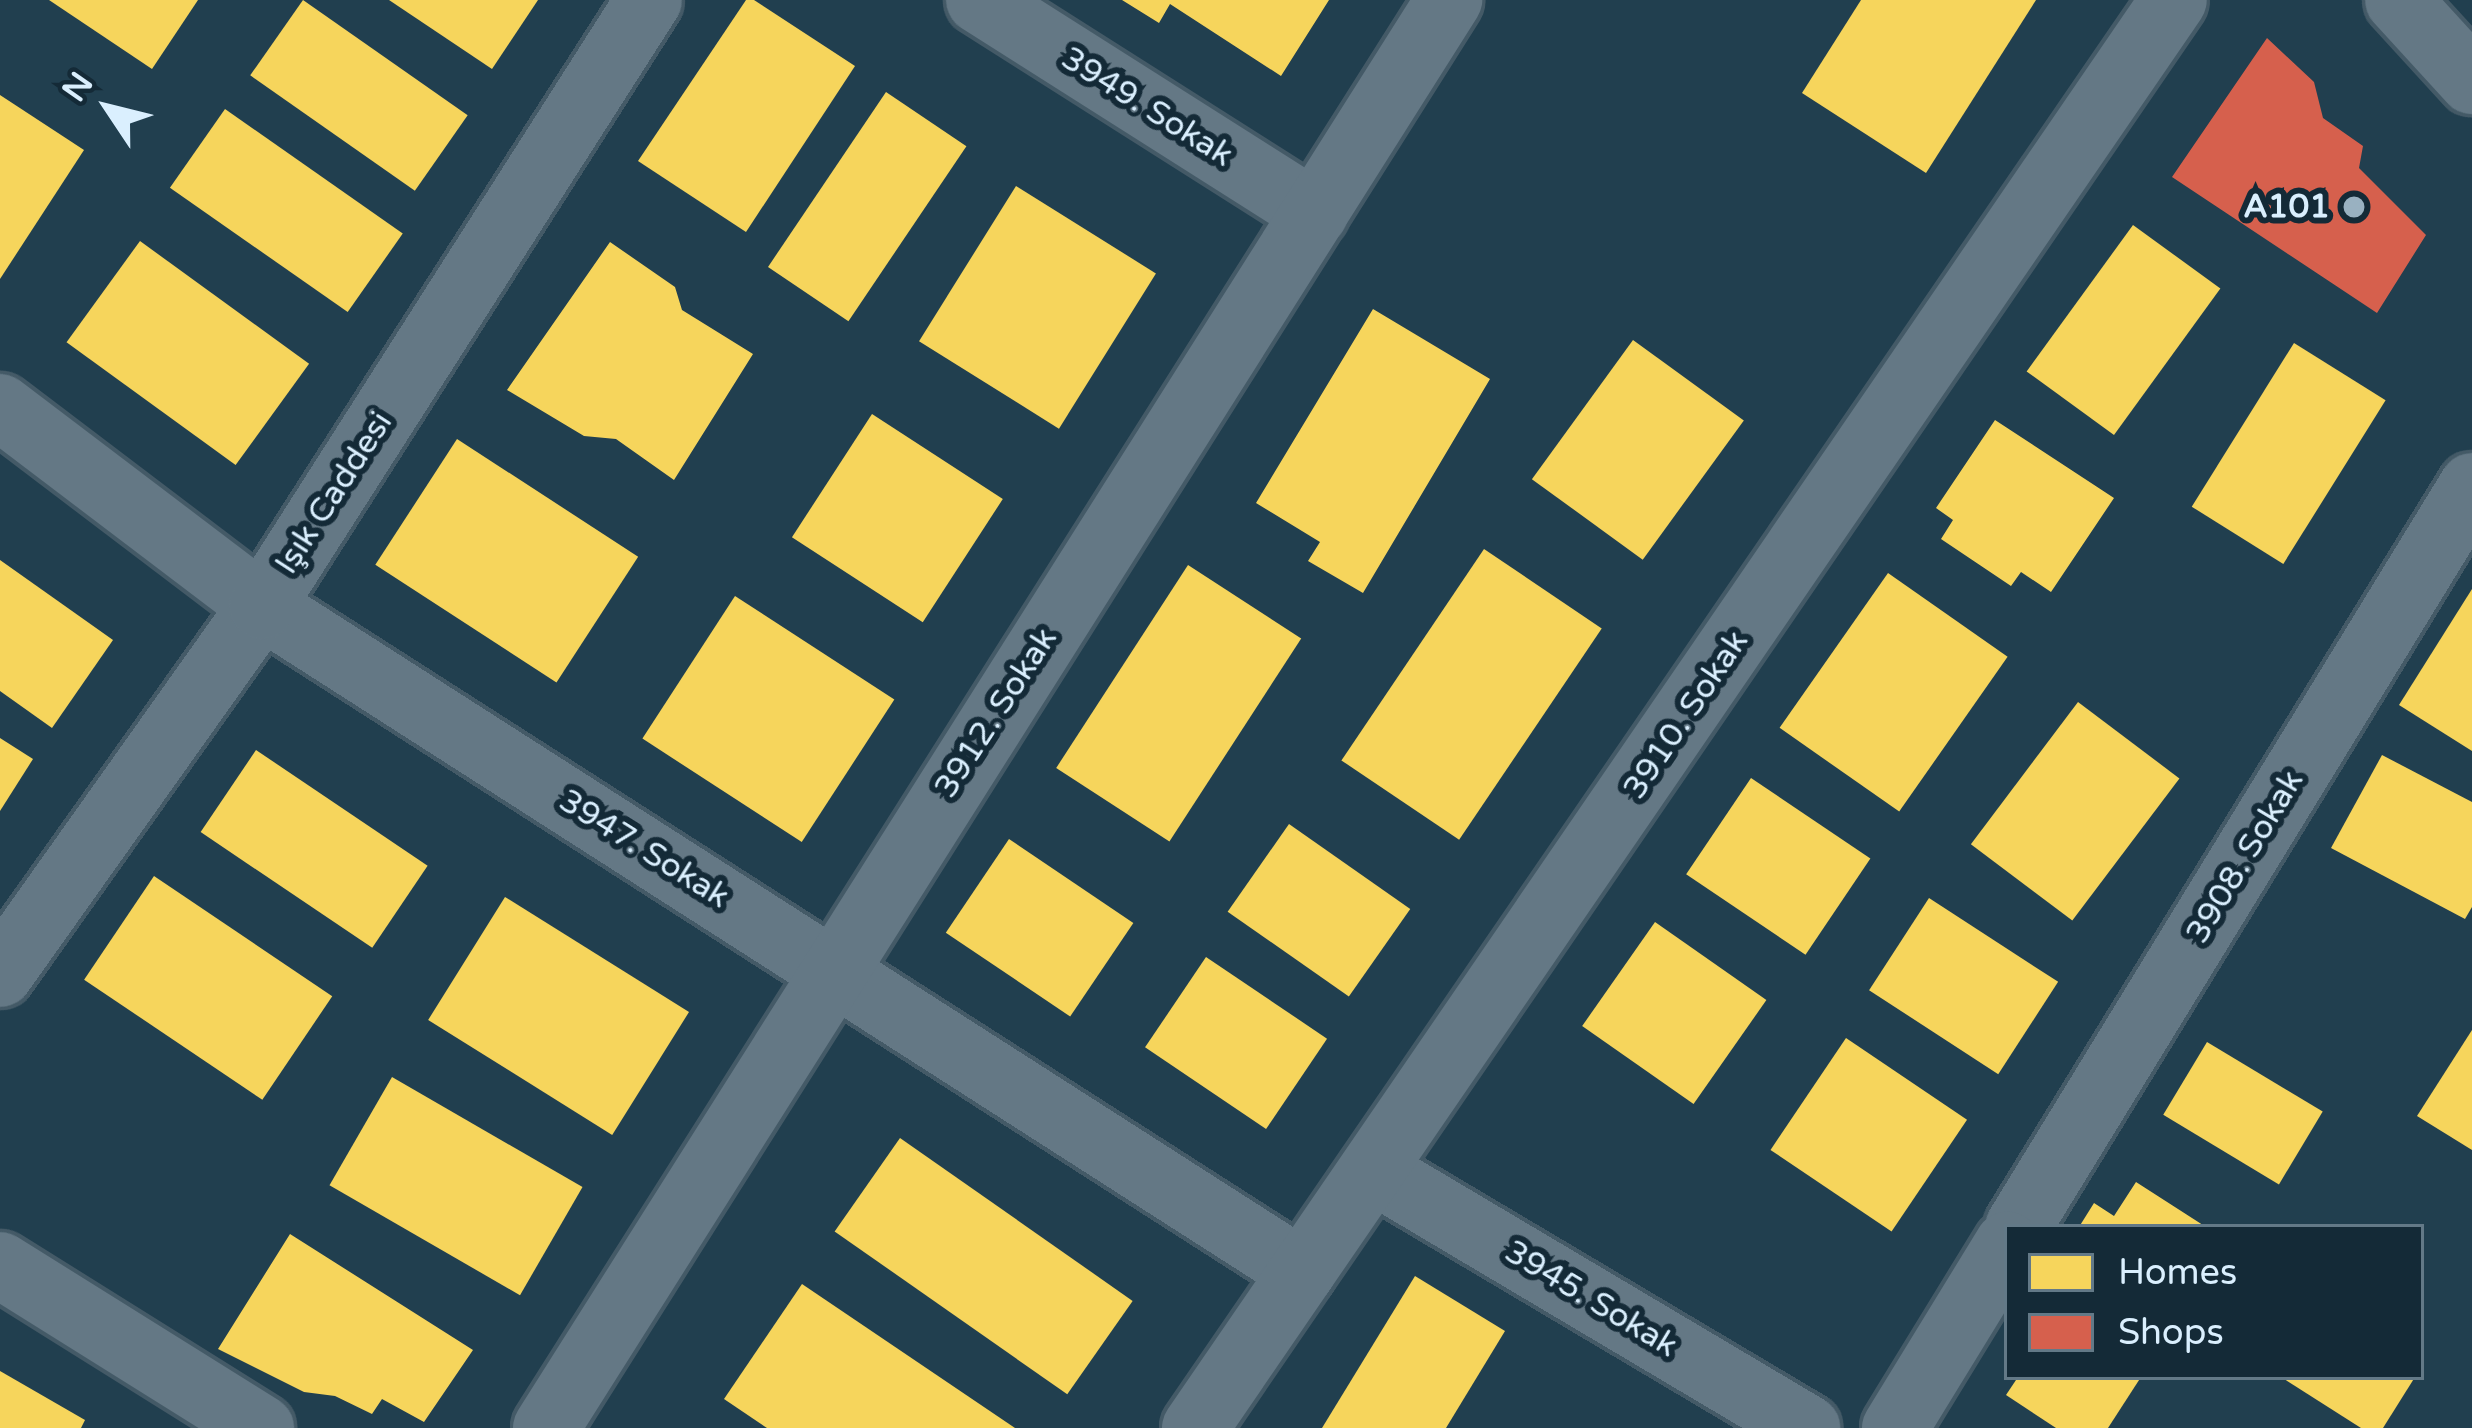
<!DOCTYPE html>
<meta charset="utf-8">
<style>
body{margin:0}
#map{position:relative;width:2472px;height:1428px;overflow:hidden;background:#213f4f;font-family:"Varela Round",sans-serif}
div>[style]{position:absolute}
[style*='--x']{left:calc(var(--x)*1px);top:calc(var(--y)*1px);width:calc(var(--w)*1px);rotate:calc(var(--a)*1deg)}
.homes>*{inset:0;background:#f6d55c;transform-origin:0 0}
.shops>*{inset:0;background:#d6604d}
.roads{filter:drop-shadow(3px 0 #445a67) drop-shadow(-3px 0 #445a67) drop-shadow(0 3px #445a67) drop-shadow(0 -3px #445a67)}
.minor>*{height:66px;margin:-33px;padding:0 33px;transform-origin:33px;border-radius:33px;background:#647885}
.dots>*{width:33px;height:33px;translate:-50% -50%;box-sizing:border-box;border:6px solid #142a37;border-radius:50%}
span{translate:-50% -50%;white-space:nowrap;text-align:center;line-height:1.15;-webkit-text-stroke:12px #142a37;paint-order:stroke}
.street-label{font-size:33px;color:#daeffe}
.poi-label{font-size:33px;color:#daeffe;font-weight:700}
.right{translate:-100% -50%;text-align:right}
.legend{position:absolute;left:2004px;top:1224px;width:420px;height:156px;box-sizing:border-box;background:#142a37;border:3px solid #637987;margin:0;padding:15px 21px;list-style:none;font-size:36px;color:#daeffe}
.legend li{display:flex;align-items:center;gap:24px;height:60px}
.legend b{width:60px;border:3px solid #637987}
.north{position:absolute;left:48px;top:48px;width:120px;height:120px;-webkit-text-stroke:9px #142a37;paint-order:stroke;rotate:305deg;font-size:33px;font-weight:700;line-height:48px;text-align:center;color:#daeffe}
.north::after{content:'';display:block;margin:auto;width:42px;height:54px;background:#daeffe;clip-path:polygon(50% 0,100% 100%,50% 72%,0 100%)}
</style>
<div id="map">
<div class="homes">
<div style="clip-path:polygon(49px 0,198px 0,152px 69px)"></div>
<div style="left:303px;top:0;width:201px;height:92px;rotate:35deg"></div>
<div style="clip-path:polygon(389px 0,538px 0,492px 69px)"></div>
<div style="clip-path:polygon(746px 0,754px 0,855px 66px,746px 232px,638px 161px)"></div>
<div style="clip-path:polygon(1122px 0,1329px 0,1281px 76px,1170px 4px,1159px 23px)"></div>
<div style="clip-path:polygon(1861px 0,2036px 0,1926px 173px,1802px 93px)"></div>
<div style="left:886px;top:92px;width:97px;height:211px;rotate:34deg"></div>
<div style="clip-path:polygon(0 95px,84px 150px,0 279px)"></div>
<div style="left:225px;top:109px;width:217px;height:96px;rotate:35deg"></div>
<div style="left:1016px;top:186px;width:165px;height:183px;rotate:32deg"></div>
<div style="left:2133px;top:225px;width:108px;height:181px;rotate:36deg"></div>
<div style="left:140px;top:241px;width:209px;height:125px;rotate:36deg"></div>
<div style="clip-path:polygon(610px 242px,675px 287px,682px 310px,753px 354px,674px 480px,616px 439px,584px 436px,507px 390px)"></div>
<div style="clip-path:polygon(1373px 309px,1490px 379px,1363px 593px,1308px 561px,1320px 542px,1256px 503px)"></div>
<div style="left:1633px;top:340px;width:137px;height:172px;rotate:36deg"></div>
<div style="left:2294px;top:343px;width:108px;height:193px;rotate:32deg"></div>
<div style="left:872px;top:414px;width:156px;height:147px;rotate:33deg"></div>
<div style="clip-path:polygon(1995px 420px,2114px 498px,2051px 592px,2021px 572px,2011px 586px,1941px 539px,1953px 520px,1936px 508px)"></div>
<div style="left:457px;top:439px;width:216px;height:150px;rotate:33deg"></div>
<div style="left:1484px;top:549px;width:142px;height:255px;rotate:34deg"></div>
<div style="clip-path:polygon(0 560px,113px 640px,52px 728px,0 691px)"></div>
<div style="left:1188px;top:565px;width:135px;height:242px;rotate:33deg"></div>
<div style="left:1888px;top:573px;width:146px;height:189px;rotate:35deg"></div>
<div style="clip-path:polygon(2472px 589px,2472px 751px,2399px 705px)"></div>
<div style="left:735px;top:596px;width:190px;height:170px;rotate:33deg"></div>
<div style="left:2078px;top:702px;width:127px;height:178px;rotate:37deg"></div>
<div style="clip-path:polygon(0 738px,33px 759px,0 811px)"></div>
<div style="left:256px;top:750px;width:207px;height:99px;rotate:34deg"></div>
<div style="clip-path:polygon(2382px 755px,2472px 802px,2472px 907px,2465px 919px,2331px 848px)"></div>
<div style="left:1751px;top:778px;width:144px;height:116px;rotate:34deg"></div>
<div style="left:1289px;top:824px;width:148px;height:107px;rotate:35deg"></div>
<div style="left:1009px;top:839px;width:150px;height:113px;rotate:34deg"></div>
<div style="left:154px;top:876px;width:215px;height:125px;rotate:34deg"></div>
<div style="left:505px;top:897px;width:217px;height:145px;rotate:32deg"></div>
<div style="left:1929px;top:898px;width:154px;height:110px;rotate:33deg"></div>
<div style="left:1655px;top:922px;width:136px;height:127px;rotate:35deg"></div>
<div style="left:1206px;top:957px;width:146px;height:109px;rotate:34deg"></div>
<div style="clip-path:polygon(2472px 1030px,2472px 1150px,2417px 1116px)"></div>
<div style="left:1846px;top:1038px;width:146px;height:135px;rotate:34deg"></div>
<div style="left:2207px;top:1042px;width:135px;height:85px;rotate:31deg"></div>
<div style="left:392px;top:1077px;width:220px;height:125px;rotate:30deg"></div>
<div style="left:900px;top:1138px;width:284px;height:114px;rotate:35deg"></div>
<div style="clip-path:polygon(2136px 1182px,2206px 1227px,2079px 1227px,2094px 1203px,2114px 1216px)"></div>
<div style="clip-path:polygon(290px 1234px,473px 1350px,424px 1422px,382px 1399px,372px 1414px,335px 1396px,304px 1392px,218px 1349px)"></div>
<div style="clip-path:polygon(1415px 1276px,1505px 1331px,1446px 1428px,1322px 1428px)"></div>
<div style="clip-path:polygon(802px 1284px,1015px 1428px,767px 1428px,724px 1399px)"></div>
<div style="clip-path:polygon(0 1371px,85px 1420px,81px 1428px,0 1428px)"></div>
<div style="clip-path:polygon(2018px 1377px,2141px 1377px,2108px 1428px,2056px 1428px,2006px 1395px)"></div>
<div style="clip-path:polygon(2281px 1377px,2415px 1377px,2383px 1428px,2361px 1428px)"></div>
</div>
<div class="shops">
<div style="clip-path:polygon(2267px 38px,2314px 82px,2323px 118px,2363px 146px,2359px 168px,2426px 235px,2377px 313px,2172px 177px)"></div>
</div>
<div class="roads">
<div class="minor">
<div style="--x:979;--y:0;--w:398;--a:32.4"></div>
<div style="--x:2398;--y:0;--w:110;--a:47.6"></div>
<div style="--x:0;--y:407;--w:329;--a:37.2"></div>
<div style="--x:262;--y:606;--w:1235;--a:32.63"></div>
<div style="--x:0;--y:974;--w:452;--a:-54.6"></div>
<div style="--x:262;--y:606;--w:719;--a:-57.44"></div>
<div style="--x:1374;--y:1171;--w:504;--a:30.69"></div>
<div style="--x:2018;--y:1227;--w:869;--a:-58.5"></div>
<div style="--x:0;--y:1265;--w:308;--a:32"></div>
<div style="--x:546;--y:1428;--w:1690;--a:-57.69"></div>
<div style="--x:1195;--y:1428;--w:1731;--a:-55.57"></div>
<div style="--x:1895;--y:1428;--w:215;--a:-58.5"></div>
</div>
</div>
<div class="dots">
<div style="left:2354px;top:207px;background:#99b1c1"></div>
</div>
<div class="street-label">
<span style="left:1147px;top:107px;rotate:32deg">3949. Sokak</span>
<span style="left:334px;top:493px;rotate:-57deg">Işık Caddesi</span>
<span style="left:996px;top:713px;rotate:-57deg">3912. Sokak</span>
<span style="left:1686px;top:715px;rotate:-56deg">3910. Sokak</span>
<span style="left:644px;top:849px;rotate:32deg">3947. Sokak</span>
<span style="left:2245px;top:857px;rotate:-59deg">3908. Sokak</span>
<span style="left:1591px;top:1299px;rotate:31deg">3945. Sokak</span>
</div>
<div class="poi-label">
<span class="right" style="left:2330px;top:207px">A101</span>
</div>
<ul class="legend">
<li><b style="height:33px;background:#f6d55c"></b>Homes</li>
<li><b style="height:33px;background:#d6604d"></b>Shops</li>
</ul>
<div class="north">N</div>
</div>
